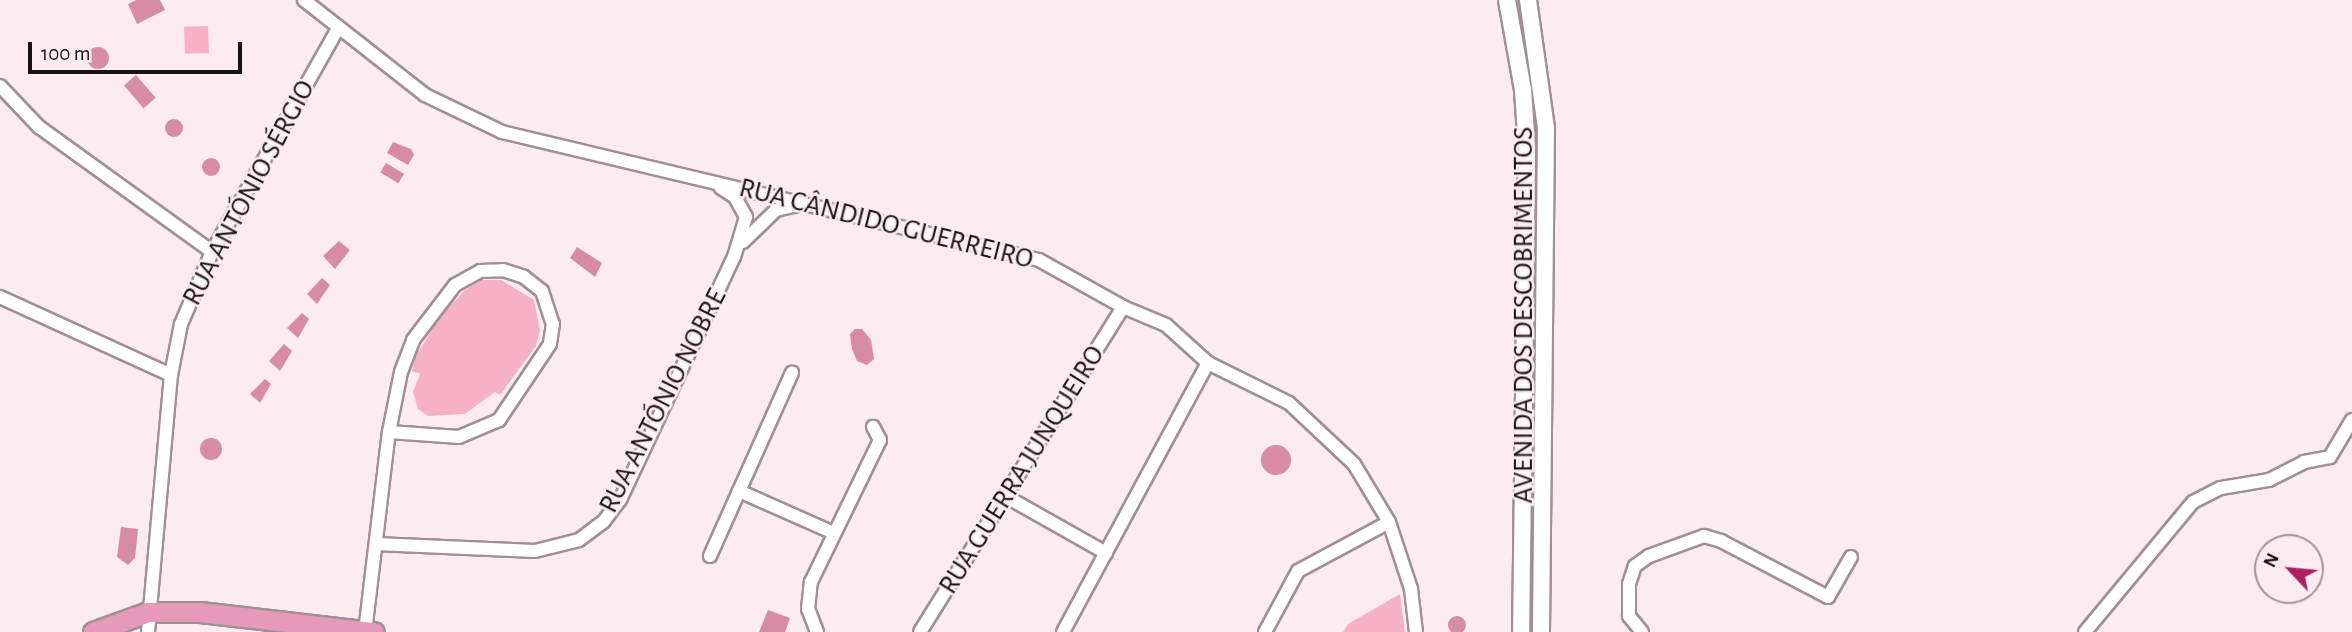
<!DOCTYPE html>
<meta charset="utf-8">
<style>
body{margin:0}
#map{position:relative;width:2352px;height:632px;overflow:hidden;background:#fcebf0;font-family:"Alegreya Sans",sans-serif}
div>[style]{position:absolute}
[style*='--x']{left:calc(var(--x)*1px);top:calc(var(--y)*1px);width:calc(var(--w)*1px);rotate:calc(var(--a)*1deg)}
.green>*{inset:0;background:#f6b1c7;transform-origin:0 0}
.water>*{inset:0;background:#d88ba4;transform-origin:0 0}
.round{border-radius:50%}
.roads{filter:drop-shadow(2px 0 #9f9094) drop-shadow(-2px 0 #9f9094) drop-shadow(0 2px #9f9094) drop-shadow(0 -2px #9f9094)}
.minor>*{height:12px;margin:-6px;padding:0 6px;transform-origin:6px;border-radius:6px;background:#fff}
.tertiary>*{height:16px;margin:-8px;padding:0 8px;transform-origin:8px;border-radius:8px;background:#fff}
.primary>*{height:19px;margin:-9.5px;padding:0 9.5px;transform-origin:9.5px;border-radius:9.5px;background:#e699b8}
span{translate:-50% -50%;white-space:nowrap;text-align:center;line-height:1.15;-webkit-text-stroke:5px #fcebf0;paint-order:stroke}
.street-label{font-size:28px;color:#181315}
.north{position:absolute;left:2254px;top:534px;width:70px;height:70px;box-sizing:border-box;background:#fcebf0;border:2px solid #a19598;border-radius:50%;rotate:296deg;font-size:19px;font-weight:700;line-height:28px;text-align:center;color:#181315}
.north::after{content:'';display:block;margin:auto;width:24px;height:32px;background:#ac2162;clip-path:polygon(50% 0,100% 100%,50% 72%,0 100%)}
.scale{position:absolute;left:28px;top:42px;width:214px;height:32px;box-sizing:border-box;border:4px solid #181315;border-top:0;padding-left:9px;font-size:21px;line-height:24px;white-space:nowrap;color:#181315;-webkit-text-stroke:5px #fcebf0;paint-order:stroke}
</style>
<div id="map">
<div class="green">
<div style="left:208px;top:26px;width:27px;height:24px;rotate:88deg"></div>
<div style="clip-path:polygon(482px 280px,501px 280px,534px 300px,540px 330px,536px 346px,500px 395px,495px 392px,465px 414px,428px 416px,418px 409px,413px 392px,420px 374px,412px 371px,415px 357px,442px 314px,465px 290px)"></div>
<div style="clip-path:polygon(1400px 594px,1405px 632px,1343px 632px,1348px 624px)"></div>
</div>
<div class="water">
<div style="clip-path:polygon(136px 0,160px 0,165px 10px,137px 24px,128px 4px)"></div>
<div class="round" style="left:87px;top:47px;width:22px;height:22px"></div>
<div style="left:136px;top:75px;width:30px;height:16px;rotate:49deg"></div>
<div class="round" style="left:165px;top:119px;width:18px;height:18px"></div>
<div style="clip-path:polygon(393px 142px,411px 149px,414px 155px,408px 165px,387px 153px)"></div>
<div class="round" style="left:202px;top:158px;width:18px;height:18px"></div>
<div style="left:386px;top:163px;width:21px;height:11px;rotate:31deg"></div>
<div style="clip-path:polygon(339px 241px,350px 250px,335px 269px,323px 256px)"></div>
<div style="clip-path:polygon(577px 247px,602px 263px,595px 277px,570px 258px)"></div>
<div style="clip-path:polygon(322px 278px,330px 285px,317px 304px,307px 294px)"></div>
<div style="clip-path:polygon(302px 313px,309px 319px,298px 338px,287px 328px)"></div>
<div style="clip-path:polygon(855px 329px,862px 329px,871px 340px,874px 359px,867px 365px,857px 361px,852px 349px,850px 334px)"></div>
<div style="clip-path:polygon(284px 344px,292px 351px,280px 371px,269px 361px)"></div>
<div style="clip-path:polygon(265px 379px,271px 384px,260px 403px,250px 394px)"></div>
<div class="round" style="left:200px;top:438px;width:22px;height:22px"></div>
<div class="round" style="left:1261px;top:445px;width:30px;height:30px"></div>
<div style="clip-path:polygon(121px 527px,138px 529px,135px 558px,128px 565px,117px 557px)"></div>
<div style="clip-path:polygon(768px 610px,790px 618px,785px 632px,759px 632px)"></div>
<div class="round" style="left:1448px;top:616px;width:18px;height:18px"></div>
</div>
<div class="roads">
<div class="minor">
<div style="--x:304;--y:0;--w:154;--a:38.1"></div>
<div style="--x:425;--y:95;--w:85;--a:25.7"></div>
<div style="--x:502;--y:132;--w:552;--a:13.41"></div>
<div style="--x:1039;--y:260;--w:96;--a:29.2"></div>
<div style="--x:1123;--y:307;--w:47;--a:22.7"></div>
<div style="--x:1166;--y:325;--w:57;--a:42.1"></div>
<div style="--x:1208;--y:363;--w:90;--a:26.3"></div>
<div style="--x:1289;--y:403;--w:89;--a:43.2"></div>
<div style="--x:1354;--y:464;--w:68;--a:58.9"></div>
<div style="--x:1389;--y:522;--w:71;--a:71.8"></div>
<div style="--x:1411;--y:589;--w:43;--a:83.4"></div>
<div style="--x:0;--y:86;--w:57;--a:46.4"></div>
<div style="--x:39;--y:127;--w:213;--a:35.8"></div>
<div style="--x:743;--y:242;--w:46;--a:-44.1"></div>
<div style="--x:776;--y:210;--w:23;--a:-13"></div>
<div style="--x:0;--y:297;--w:188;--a:24.5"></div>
<div style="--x:739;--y:491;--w:104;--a:23.9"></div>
<div style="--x:1005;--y:496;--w:116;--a:29.4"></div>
<div style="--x:376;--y:544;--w:159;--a:2.5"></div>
<div style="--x:535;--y:551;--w:45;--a:-14"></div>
<div style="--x:579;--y:540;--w:31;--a:-37"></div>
<div style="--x:604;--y:521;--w:26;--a:-53"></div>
<div style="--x:620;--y:500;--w:268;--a:-64.9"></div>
<div style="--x:734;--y:257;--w:42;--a:-73.3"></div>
<div style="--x:746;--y:217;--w:23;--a:-119"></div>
<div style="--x:735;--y:197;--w:17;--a:-147"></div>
<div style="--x:710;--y:556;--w:201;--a:-65.9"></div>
<div style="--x:148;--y:632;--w:258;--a:-84.9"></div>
<div style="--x:171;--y:375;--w:52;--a:-78.9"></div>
<div style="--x:181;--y:324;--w:78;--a:-66.7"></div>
<div style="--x:212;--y:252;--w:255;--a:-60.6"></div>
<div style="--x:365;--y:632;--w:201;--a:-83.2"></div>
<div style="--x:389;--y:432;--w:61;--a:-78.7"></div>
<div style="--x:401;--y:372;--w:34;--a:-69"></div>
<div style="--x:413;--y:340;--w:69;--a:-52.6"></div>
<div style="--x:455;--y:285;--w:29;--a:-29"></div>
<div style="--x:480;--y:271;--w:23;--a:-2"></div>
<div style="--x:503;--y:270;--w:22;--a:18"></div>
<div style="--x:524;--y:277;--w:23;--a:38"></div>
<div style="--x:542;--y:291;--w:35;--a:72"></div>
<div style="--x:553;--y:324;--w:20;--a:99"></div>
<div style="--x:550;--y:344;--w:92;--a:123.9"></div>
<div style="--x:499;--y:420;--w:43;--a:157"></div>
<div style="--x:459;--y:437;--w:70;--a:-175.9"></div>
<div style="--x:817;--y:632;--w:25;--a:-111"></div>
<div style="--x:808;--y:609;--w:27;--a:-84"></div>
<div style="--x:811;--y:582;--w:158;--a:-64.1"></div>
<div style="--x:880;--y:440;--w:15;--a:-118"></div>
<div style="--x:920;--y:632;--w:383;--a:-58"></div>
<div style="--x:1063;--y:632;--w:306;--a:-61.7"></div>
<div style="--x:1265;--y:632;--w:69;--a:-61.6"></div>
<div style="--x:1298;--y:571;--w:103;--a:-28.3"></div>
<div style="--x:1642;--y:632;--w:21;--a:-129"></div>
<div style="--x:1629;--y:616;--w:32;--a:-90"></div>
<div style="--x:1629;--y:584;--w:19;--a:-72"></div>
<div style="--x:1635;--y:566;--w:17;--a:-36"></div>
<div style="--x:1649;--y:556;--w:59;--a:-20"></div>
<div style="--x:1704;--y:536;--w:18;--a:16"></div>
<div style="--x:1721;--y:541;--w:121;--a:27.6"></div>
<div style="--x:1828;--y:597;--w:46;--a:-60.1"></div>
<div style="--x:2085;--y:632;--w:169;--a:-50.3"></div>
<div style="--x:2193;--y:502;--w:31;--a:-27"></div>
<div style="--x:2221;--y:488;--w:49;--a:-9.5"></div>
<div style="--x:2269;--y:480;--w:39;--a:-27"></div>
<div style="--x:2304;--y:462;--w:26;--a:-11"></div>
<div style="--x:2330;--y:457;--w:43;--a:-59.3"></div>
</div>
<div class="tertiary">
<div style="--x:1507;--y:0;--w:91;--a:79.9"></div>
<div style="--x:1523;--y:90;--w:58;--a:86.1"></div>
<div style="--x:1527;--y:148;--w:484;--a:90.7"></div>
<div style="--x:1528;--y:0;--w:129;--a:82"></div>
<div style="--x:1546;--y:128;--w:504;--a:90.57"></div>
</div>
<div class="primary">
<div style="--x:93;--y:632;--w:59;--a:-20"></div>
<div style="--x:148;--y:612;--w:52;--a:0"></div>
<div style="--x:200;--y:612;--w:175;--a:6.6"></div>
</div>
</div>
<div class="street-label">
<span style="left:249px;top:193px;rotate:-62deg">RUA ANTÓNIO SÉRGIO</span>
<span style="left:886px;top:224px;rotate:14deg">RUA CÂNDIDO GUERREIRO</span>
<span style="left:1524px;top:315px;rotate:-90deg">AVENIDA DOS DESCOBRIMENTOS</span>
<span style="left:663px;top:401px;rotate:-63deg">RUA ANTÓNIO NOBRE</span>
<span style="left:1022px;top:470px;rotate:-58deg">RUA GUERRA JUNQUEIRO</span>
</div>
<div class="north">N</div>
<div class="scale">100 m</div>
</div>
